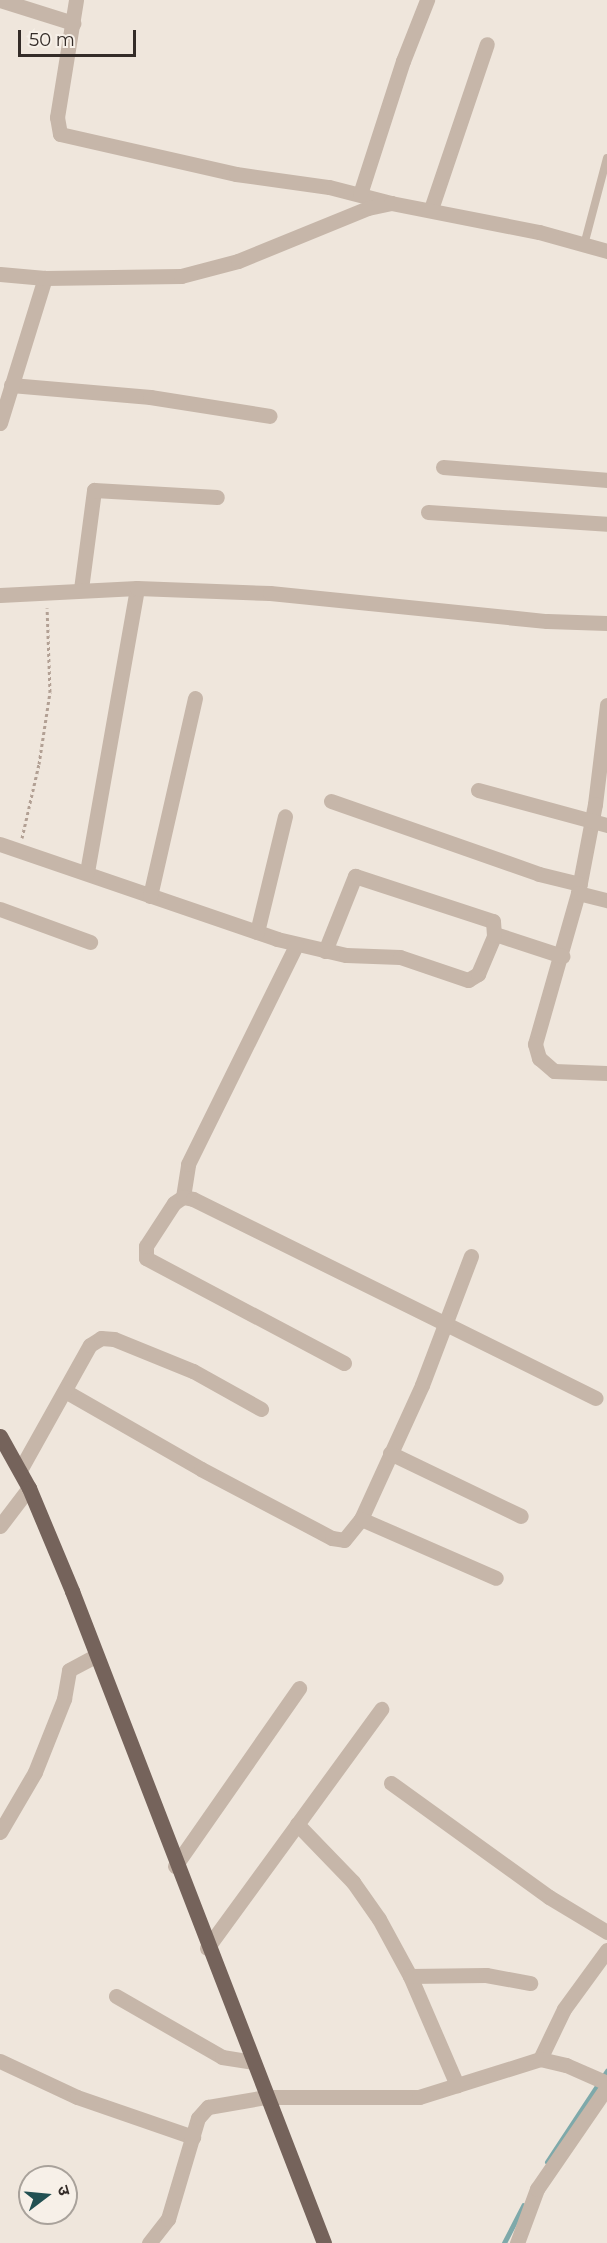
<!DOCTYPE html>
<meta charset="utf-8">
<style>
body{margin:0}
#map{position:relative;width:607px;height:2243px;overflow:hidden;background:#efe6dc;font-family:Montserrat,"Noto Sans Devanagari",sans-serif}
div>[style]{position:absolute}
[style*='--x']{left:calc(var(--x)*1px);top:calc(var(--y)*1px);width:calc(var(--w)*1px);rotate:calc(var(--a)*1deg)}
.stream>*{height:4.5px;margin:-2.25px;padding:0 2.25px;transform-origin:2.25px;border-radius:2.25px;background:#7ea9aa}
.path>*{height:3px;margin-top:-1.5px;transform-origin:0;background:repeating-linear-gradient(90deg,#b2a094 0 3px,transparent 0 6px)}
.service>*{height:8px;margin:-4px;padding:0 4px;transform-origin:4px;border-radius:4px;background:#c6b6a9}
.minor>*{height:15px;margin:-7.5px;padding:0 7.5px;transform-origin:7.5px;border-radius:7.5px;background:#c6b6a9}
.tertiary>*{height:15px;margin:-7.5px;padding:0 7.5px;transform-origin:7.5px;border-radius:7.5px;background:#c6b6a9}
.primary>*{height:15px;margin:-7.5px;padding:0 7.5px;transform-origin:7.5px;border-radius:7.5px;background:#75635b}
span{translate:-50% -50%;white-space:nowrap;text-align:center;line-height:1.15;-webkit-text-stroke:4.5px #f7f0e8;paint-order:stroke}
.north{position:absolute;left:18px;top:2165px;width:60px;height:60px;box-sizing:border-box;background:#f7f0e8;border:2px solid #a9a29b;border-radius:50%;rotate:74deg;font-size:16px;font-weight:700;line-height:24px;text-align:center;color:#342c28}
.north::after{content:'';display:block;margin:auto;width:21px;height:27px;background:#225052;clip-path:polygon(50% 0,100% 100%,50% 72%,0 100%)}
.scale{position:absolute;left:18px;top:30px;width:118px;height:27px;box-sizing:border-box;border:3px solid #342c28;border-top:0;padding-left:8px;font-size:18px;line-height:21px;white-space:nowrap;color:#342c28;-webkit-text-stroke:4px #f7f0e8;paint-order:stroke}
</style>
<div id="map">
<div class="stream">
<div style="--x:547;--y:2162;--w:109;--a:-56.6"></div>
<div style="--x:504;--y:2243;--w:42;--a:-62.8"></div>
</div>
<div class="path">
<div style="--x:22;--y:838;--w:76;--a:-77.1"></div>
<div style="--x:39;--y:764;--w:73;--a:-81.3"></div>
<div style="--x:50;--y:692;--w:84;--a:-92"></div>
</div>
<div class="service">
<div style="--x:584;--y:245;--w:90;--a:-75.2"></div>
</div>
<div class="minor">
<div style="--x:0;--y:0;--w:77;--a:17.5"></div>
<div style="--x:76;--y:0;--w:119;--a:99.2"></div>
<div style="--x:57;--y:117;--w:17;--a:80"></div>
<div style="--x:60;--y:134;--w:180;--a:12.8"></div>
<div style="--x:236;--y:174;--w:94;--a:8"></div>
<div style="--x:329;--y:187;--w:64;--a:14.5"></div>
<div style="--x:360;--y:194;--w:140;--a:-72.1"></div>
<div style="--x:403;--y:61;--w:66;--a:-68.5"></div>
<div style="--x:431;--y:209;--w:174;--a:-71.3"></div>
<div style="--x:11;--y:385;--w:140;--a:4.9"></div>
<div style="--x:150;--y:397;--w:121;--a:9"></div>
<div style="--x:0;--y:423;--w:152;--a:-72.8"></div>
<div style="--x:443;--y:467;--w:165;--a:4.5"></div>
<div style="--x:428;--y:512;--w:179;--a:3.8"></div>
<div style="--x:81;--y:589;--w:100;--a:-82.5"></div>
<div style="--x:94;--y:490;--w:123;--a:3.3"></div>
<div style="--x:607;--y:705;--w:100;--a:96.9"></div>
<div style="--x:595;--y:804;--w:91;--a:100.8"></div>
<div style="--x:578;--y:893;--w:157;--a:105.9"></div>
<div style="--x:535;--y:1044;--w:15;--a:74"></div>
<div style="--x:539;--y:1058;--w:20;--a:41"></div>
<div style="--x:554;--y:1071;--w:53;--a:2.2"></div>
<div style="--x:478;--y:790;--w:134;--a:15.2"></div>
<div style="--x:331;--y:801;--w:220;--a:19.3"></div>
<div style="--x:539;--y:874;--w:42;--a:13.7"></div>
<div style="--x:0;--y:844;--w:293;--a:18.9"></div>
<div style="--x:277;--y:939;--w:71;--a:13.1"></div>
<div style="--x:346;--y:955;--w:54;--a:2.1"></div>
<div style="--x:400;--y:957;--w:72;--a:18.7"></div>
<div style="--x:468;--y:980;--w:12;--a:-31"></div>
<div style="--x:478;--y:974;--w:43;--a:-67"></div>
<div style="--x:495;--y:934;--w:71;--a:18.2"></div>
<div style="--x:87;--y:872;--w:288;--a:-80"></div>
<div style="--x:578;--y:893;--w:30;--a:14"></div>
<div style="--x:150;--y:896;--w:203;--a:-77.2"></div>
<div style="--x:0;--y:909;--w:96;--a:20.1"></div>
<div style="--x:257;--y:932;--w:119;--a:-76.4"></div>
<div style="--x:325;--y:951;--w:81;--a:-68.2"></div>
<div style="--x:355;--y:876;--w:145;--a:18.1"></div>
<div style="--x:493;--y:921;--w:14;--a:86"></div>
<div style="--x:183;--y:1197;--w:33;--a:-81"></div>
<div style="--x:188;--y:1164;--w:244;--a:-63.7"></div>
<div style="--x:344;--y:1363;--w:224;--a:-152.1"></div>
<div style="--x:146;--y:1258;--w:12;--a:-90"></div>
<div style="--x:146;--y:1246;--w:51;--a:-56.9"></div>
<div style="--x:174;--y:1203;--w:11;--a:-34"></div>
<div style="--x:183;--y:1197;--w:10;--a:11"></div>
<div style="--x:193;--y:1199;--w:449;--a:26.3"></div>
<div style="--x:65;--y:1391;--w:157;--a:29.8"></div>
<div style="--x:201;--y:1469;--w:148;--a:27.8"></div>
<div style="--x:332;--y:1538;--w:12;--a:9"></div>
<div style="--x:344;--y:1540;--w:27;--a:-51"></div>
<div style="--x:361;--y:1519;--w:147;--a:-65.5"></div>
<div style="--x:422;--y:1385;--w:138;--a:-69.2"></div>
<div style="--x:390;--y:1453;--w:145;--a:25.7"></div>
<div style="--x:20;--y:1470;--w:143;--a:-60.8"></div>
<div style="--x:90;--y:1345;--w:13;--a:-32"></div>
<div style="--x:101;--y:1338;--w:13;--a:4"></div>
<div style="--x:114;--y:1339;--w:85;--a:22.1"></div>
<div style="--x:193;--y:1371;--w:78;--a:29.2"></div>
<div style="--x:361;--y:1519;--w:147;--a:23.6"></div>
<div style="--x:0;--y:1526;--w:48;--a:-52.7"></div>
<div style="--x:391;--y:1783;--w:195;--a:35.8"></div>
<div style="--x:549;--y:1897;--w:68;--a:31.1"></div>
<div style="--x:297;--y:1824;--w:81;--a:46"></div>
<div style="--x:353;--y:1882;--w:45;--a:54.9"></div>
<div style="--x:379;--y:1919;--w:65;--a:61.5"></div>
<div style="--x:410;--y:1976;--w:119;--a:66.7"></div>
<div style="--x:0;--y:1832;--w:69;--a:-59.7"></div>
<div style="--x:35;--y:1772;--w:79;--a:-68.3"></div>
<div style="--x:64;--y:1699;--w:29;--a:-80"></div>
<div style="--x:69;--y:1670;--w:30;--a:-28"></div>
<div style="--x:175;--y:1866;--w:217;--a:-55.1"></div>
<div style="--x:207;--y:1948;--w:296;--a:-53.9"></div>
<div style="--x:410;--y:1976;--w:76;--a:-0.8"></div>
<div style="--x:486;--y:1975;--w:45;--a:10.3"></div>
<div style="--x:116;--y:1996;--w:122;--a:29.9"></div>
<div style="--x:222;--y:2057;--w:31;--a:9"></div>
<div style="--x:540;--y:2059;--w:55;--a:-64.4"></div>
<div style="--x:564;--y:2009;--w:73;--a:-53.9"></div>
<div style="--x:0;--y:2061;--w:85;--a:25.1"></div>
<div style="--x:77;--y:2097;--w:123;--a:19"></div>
<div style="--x:149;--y:2243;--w:31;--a:-52"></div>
<div style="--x:168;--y:2219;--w:105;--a:-73.5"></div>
<div style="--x:198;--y:2118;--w:15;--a:-48"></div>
<div style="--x:208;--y:2107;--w:59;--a:-9.8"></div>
<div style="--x:266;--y:2097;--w:153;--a:0"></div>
<div style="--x:419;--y:2097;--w:127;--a:-17.4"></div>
<div style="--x:540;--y:2059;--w:27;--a:13"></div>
<div style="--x:566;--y:2065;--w:45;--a:23.7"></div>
<div style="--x:517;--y:2243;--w:58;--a:-69.7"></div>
<div style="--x:537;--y:2189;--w:124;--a:-55.5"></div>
</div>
<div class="tertiary">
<div style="--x:0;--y:274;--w:45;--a:5.1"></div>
<div style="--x:45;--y:278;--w:136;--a:-0.8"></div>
<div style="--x:181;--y:276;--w:59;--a:-14.7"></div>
<div style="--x:238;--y:261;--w:140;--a:-22.2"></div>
<div style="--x:368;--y:208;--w:24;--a:-12"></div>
<div style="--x:391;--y:203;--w:151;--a:11.1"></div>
<div style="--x:539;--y:232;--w:71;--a:15.6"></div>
<div style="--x:0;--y:595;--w:137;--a:-2.9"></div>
<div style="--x:137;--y:588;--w:133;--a:2.2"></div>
<div style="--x:270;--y:593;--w:278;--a:5.8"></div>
<div style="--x:547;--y:621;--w:60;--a:1.9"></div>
</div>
<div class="primary">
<div style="--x:0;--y:1436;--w:60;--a:60.9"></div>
<div style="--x:29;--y:1488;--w:112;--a:67.3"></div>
<div style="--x:72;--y:1591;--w:699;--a:68.87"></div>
</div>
<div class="north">उ</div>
<div class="scale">50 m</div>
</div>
